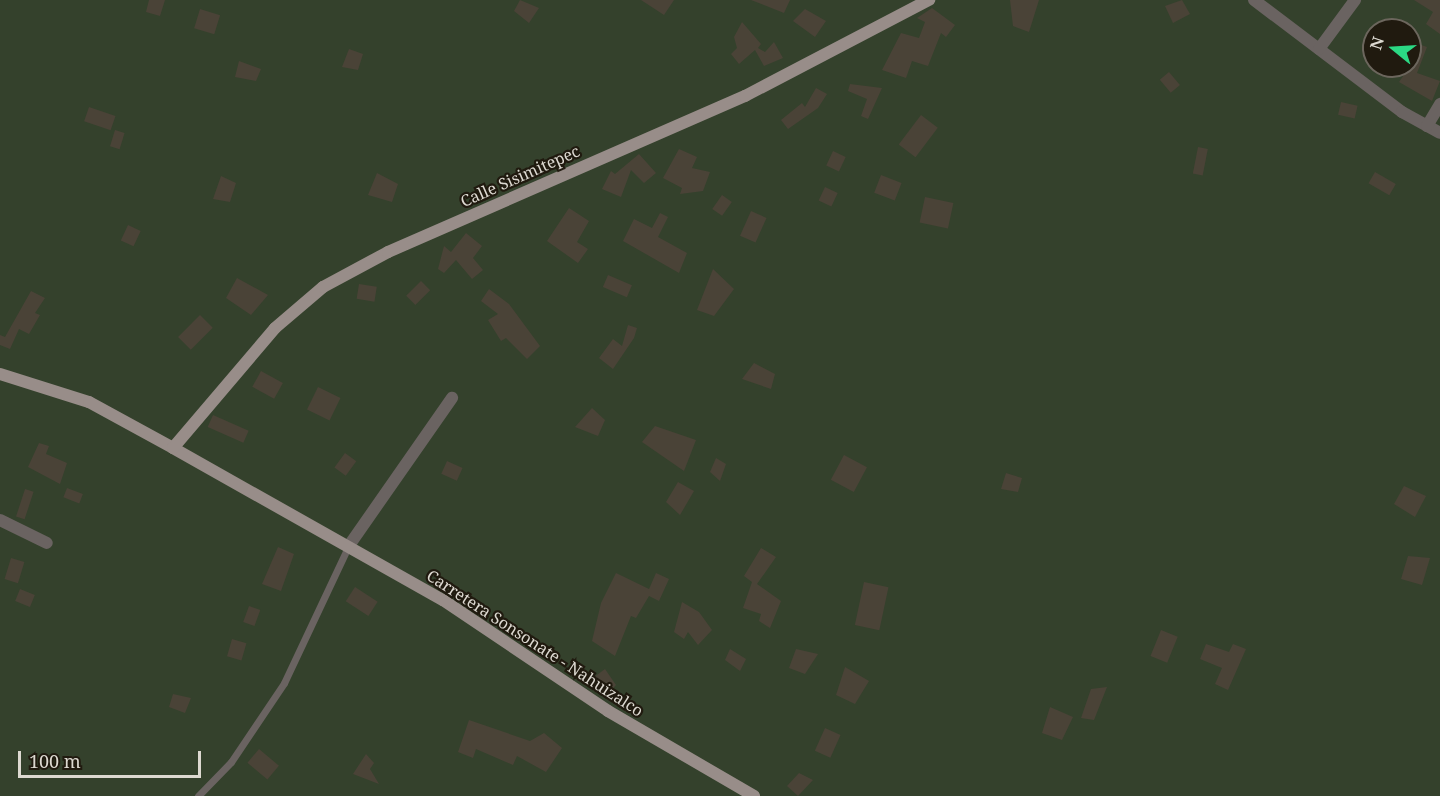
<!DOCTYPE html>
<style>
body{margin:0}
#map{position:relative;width:1440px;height:796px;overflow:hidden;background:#201a0f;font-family:"Noto Serif",serif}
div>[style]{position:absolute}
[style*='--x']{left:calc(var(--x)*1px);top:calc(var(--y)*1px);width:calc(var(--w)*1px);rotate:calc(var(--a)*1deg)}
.green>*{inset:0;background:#34412c}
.building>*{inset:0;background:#4a4337;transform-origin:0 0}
.lane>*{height:7px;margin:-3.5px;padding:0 3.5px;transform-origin:3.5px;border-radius:3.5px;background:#6a6361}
.street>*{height:12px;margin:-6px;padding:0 6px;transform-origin:6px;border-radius:6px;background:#6a6361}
.secondary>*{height:12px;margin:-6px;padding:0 6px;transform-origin:6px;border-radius:6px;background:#988d89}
span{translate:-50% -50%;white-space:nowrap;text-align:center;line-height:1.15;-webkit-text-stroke:4.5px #201a0f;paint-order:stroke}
.street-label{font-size:16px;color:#ddd9d1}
.north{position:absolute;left:1362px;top:18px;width:60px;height:60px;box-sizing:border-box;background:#201a0f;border:2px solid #6c665d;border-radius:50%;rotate:288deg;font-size:16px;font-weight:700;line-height:24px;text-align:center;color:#ddd9d1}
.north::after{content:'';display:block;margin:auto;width:21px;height:27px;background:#2bd884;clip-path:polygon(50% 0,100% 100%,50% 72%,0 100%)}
.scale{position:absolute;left:18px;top:751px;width:183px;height:27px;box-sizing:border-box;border:3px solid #ddd9d1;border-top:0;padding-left:8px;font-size:18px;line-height:21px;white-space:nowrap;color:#ddd9d1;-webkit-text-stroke:4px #201a0f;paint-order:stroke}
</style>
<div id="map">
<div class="green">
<div style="clip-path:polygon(evenodd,0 0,1440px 0,1440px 796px,0 796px,0 0,1374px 30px,1410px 30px,1410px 66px,1374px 66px,1374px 30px)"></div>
</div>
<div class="building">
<div style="clip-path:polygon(149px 0,165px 0,160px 16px,146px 12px)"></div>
<div style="clip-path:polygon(520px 0,539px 8px,529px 23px,514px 11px)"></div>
<div style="clip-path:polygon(641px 0,674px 0,664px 15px)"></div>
<div style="clip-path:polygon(751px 0,790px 0,784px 13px)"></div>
<div style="clip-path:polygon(1010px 0,1039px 0,1029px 32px,1013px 26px)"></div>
<div style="clip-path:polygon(1182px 0,1190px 14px,1173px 23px,1165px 6px)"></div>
<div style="clip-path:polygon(1414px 0,1440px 0,1440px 34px,1426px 24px,1433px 12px)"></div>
<div style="clip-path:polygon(932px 8px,955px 25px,946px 37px,941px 33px,928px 66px,912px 61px,906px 78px,882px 70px,901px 33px,919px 38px,925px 22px,917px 18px)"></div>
<div style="left:200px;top:9px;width:21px;height:20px;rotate:17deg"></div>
<div style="clip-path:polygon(805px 9px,826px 21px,815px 37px,793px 21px)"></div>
<div style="clip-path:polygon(742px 22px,761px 44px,758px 48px,765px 52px,774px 42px,783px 58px,764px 66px,755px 50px,739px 64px,731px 54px,737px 48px,734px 37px)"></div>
<div style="clip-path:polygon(1410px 41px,1427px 47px,1417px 73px,1440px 81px,1432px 101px,1399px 82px,1410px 66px)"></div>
<div style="clip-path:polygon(349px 49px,363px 54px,358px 70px,342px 67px)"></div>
<div style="clip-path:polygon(239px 61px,261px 69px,256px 81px,235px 77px)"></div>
<div style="left:1169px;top:72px;width:17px;height:12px;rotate:50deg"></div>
<div style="clip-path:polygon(850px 84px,882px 88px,868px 119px,861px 116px,867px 99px,848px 91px)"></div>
<div style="clip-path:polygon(816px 88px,827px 94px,818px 108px,788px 129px,781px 120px,802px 103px,805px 107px)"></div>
<div style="left:1341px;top:102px;width:17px;height:13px;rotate:13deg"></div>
<div style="left:89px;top:107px;width:28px;height:15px;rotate:19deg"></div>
<div style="left:921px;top:115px;width:21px;height:37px;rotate:37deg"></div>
<div style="left:115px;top:130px;width:10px;height:17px;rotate:17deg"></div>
<div style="left:1198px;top:147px;width:10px;height:27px;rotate:11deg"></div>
<div style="clip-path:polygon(679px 149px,697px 157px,692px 168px,710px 172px,703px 191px,680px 194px,682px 188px,663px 178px)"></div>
<div style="left:833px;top:151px;width:14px;height:16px;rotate:25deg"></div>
<div style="clip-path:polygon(639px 154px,656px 173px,644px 183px,631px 170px,621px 197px,602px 189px,611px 171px,615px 174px)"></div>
<div style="left:1375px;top:172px;width:24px;height:13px;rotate:30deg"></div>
<div style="clip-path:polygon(377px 173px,398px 184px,392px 202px,368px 195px)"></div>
<div style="left:881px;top:175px;width:22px;height:19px;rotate:21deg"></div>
<div style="clip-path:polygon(221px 176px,236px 183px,230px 202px,213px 199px)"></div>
<div style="left:825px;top:187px;width:14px;height:15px;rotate:25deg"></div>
<div style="left:722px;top:195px;width:12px;height:17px;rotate:35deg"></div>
<div style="left:925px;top:197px;width:29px;height:26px;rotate:12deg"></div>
<div style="clip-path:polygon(569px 208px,589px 221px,577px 242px,588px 249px,578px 263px,547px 241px)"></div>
<div style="left:751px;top:211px;width:17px;height:27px;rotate:24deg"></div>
<div style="clip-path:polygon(660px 213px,668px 217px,658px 237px,687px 253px,679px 273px,623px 241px,634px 219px,652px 228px)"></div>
<div style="left:128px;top:225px;width:14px;height:17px;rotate:25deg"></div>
<div style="clip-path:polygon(466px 233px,482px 246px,473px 258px,483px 270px,472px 279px,456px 260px,444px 273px,438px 269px,444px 246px,451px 252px)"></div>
<div style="clip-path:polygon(713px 269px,734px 289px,714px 316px,697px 310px)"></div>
<div style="left:608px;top:275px;width:26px;height:13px;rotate:23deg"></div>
<div style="clip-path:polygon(237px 278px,268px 295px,251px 315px,226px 298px)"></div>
<div style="left:421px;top:281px;width:13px;height:21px;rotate:45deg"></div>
<div style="left:359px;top:284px;width:18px;height:15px;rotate:9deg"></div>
<div style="clip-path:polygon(489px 289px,509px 304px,540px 346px,527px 359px,506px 338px,501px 341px,488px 320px,498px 314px,481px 301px)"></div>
<div style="clip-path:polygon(31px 291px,45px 298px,35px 313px,40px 315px,29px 334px,19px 329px,10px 349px,0 345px,0 335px,5px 337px)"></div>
<div style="left:200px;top:315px;width:18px;height:31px;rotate:45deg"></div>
<div style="clip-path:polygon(628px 325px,637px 328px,634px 338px,613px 369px,599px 358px,613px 339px,622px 346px)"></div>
<div style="clip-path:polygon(754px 363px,775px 374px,771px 389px,742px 379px)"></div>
<div style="left:261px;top:371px;width:25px;height:18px;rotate:29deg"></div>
<div style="left:318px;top:387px;width:25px;height:25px;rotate:26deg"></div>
<div style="clip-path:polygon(592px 408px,605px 420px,598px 436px,575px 427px)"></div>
<div style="left:213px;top:415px;width:39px;height:13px;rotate:24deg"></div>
<div style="clip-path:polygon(655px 426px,696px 440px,684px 471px,642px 442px)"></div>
<div style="clip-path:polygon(39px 443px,49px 446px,46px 454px,67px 463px,60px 484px,28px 467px)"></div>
<div style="left:345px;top:453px;width:14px;height:18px;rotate:36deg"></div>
<div style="left:844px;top:455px;width:26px;height:28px;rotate:28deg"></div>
<div style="clip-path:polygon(716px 458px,726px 464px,720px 481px,710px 472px)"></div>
<div style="left:447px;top:461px;width:17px;height:14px;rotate:24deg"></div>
<div style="clip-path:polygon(1006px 473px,1022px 478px,1018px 492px,1001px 489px)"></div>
<div style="clip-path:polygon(678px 482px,694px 491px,680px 515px,666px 502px)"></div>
<div style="clip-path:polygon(1404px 486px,1426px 496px,1415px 517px,1394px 504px)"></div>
<div style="left:67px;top:488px;width:17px;height:10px;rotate:21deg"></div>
<div style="left:25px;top:489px;width:9px;height:29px;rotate:18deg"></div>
<div style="clip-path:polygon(278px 547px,294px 554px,281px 591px,262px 584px)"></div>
<div style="clip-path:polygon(761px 548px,776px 557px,757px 584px,781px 601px,770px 628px,759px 621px,761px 614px,743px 608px,752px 582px,744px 576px)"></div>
<div style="clip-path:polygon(1408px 556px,1430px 558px,1422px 585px,1401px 579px)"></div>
<div style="left:11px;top:558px;width:14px;height:22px;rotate:17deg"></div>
<div style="clip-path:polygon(616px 573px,649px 589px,656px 573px,669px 579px,659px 601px,649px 596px,636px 618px,631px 616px,615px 656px,592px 641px,601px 603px)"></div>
<div style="left:864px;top:582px;width:25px;height:44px;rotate:12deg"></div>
<div style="left:355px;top:587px;width:27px;height:17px;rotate:33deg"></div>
<div style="left:20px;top:589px;width:16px;height:13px;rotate:22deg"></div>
<div style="clip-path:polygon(682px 602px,699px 612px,712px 630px,698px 645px,688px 632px,684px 639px,674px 632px)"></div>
<div style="left:249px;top:606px;width:12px;height:17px;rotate:20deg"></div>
<div style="left:1161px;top:630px;width:18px;height:28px;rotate:22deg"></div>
<div style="left:232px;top:639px;width:15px;height:18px;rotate:16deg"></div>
<div style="clip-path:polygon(1206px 644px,1229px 652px,1233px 644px,1246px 649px,1228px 690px,1215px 684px,1222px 668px,1200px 659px)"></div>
<div style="clip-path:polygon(730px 649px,746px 659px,740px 671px,725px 660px)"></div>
<div style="clip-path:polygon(796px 649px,818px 654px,805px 674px,789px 668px)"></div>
<div style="clip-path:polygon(845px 667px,869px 681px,855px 704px,836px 695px)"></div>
<div style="clip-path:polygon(605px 669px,616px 685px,604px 698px,590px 680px)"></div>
<div style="clip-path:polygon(1107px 687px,1094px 720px,1081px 718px,1091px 689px)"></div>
<div style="clip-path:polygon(173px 694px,191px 698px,185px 713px,169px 707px)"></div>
<div style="clip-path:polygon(1050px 707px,1073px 717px,1062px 740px,1042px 733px)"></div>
<div style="clip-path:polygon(469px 720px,530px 741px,544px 733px,562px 748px,546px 772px,517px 756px,513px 765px,476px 749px,473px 758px,458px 752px)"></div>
<div style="left:825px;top:728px;width:17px;height:25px;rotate:24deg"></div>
<div style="left:259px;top:749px;width:26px;height:18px;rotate:40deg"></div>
<div style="clip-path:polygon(366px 754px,374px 763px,370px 769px,379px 784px,353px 774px)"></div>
<div style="clip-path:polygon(799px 773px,813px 780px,798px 796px,787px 786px)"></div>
</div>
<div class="lane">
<div style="--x:198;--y:796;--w:47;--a:-45.9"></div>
<div style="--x:231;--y:762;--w:95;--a:-56.1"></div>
<div style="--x:284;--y:683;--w:150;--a:-64.8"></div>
</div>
<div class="street">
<div style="--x:1254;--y:0;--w:186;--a:37.1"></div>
<div style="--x:1402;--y:112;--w:43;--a:28.9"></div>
<div style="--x:1319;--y:49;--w:61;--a:-53.7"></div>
<div style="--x:1427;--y:126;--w:26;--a:-59"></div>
<div style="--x:0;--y:520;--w:52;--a:26.1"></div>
<div style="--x:348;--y:547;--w:182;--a:-55.1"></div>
</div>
<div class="secondary">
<div style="--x:0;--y:374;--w:93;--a:17.5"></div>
<div style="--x:89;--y:402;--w:96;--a:28.7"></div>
<div style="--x:173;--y:448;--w:310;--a:29.4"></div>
<div style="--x:443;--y:600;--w:199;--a:33.9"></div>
<div style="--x:608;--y:711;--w:169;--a:30.2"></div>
<div style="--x:173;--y:448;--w:157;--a:-49.6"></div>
<div style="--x:275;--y:328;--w:63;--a:-40.5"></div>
<div style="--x:323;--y:287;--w:74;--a:-28.3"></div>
<div style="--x:388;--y:252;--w:390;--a:-23.6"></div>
<div style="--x:745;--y:96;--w:208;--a:-27.6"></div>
</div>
<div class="street-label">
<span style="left:520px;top:176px;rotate:-24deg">Calle Sisimitepec</span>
<span style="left:535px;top:643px;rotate:33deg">Carretera Sonsonate - Nahuizalco</span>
</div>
<div class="north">N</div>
<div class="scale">100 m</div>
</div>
